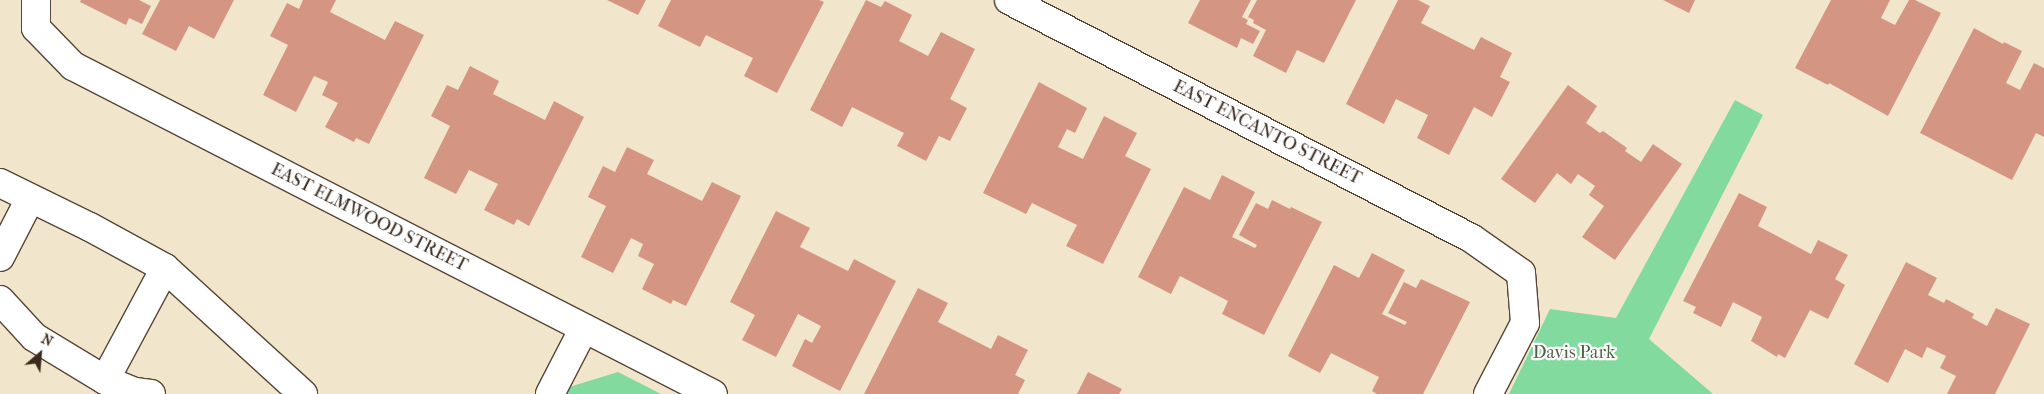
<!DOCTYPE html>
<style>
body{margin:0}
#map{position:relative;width:2044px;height:394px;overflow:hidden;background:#f1e6cc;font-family:"IM FELL French Canon",serif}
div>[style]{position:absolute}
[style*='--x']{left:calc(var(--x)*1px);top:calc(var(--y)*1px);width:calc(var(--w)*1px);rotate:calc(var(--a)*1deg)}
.green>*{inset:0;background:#82da9e}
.building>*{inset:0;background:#d59583}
.roads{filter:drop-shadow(1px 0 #564638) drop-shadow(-1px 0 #564638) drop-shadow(0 1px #564638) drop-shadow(0 -1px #564638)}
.street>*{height:28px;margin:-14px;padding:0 14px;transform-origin:14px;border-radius:14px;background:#fff}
span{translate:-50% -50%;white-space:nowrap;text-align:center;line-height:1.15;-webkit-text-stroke:4.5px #fff;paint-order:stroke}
.street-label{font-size:18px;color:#3b2a1e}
.park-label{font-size:18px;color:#505f44}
.north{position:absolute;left:15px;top:329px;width:50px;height:50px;-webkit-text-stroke:4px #fff;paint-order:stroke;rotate:27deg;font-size:14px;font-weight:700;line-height:20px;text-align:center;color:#3b2a1e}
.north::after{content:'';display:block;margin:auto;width:18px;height:22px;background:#3b2a1e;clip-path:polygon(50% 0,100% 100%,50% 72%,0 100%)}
</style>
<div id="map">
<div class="green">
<div style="clip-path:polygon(1735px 100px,1763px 115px,1649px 339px,1713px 394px,1509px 394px,1550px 309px,1616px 318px)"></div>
<div style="clip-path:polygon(618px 372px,661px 394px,563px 394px,566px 388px)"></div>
</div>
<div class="building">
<div style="clip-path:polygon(81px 0,139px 0,151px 6px,142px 24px,129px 18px,126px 25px,80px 2px)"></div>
<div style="clip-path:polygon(160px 0,234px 0,214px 39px,189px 26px,176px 51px,142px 34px)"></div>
<div style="clip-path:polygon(303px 0,336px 0,330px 12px,385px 40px,395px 21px,424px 35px,369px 144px,356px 138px,354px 142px,325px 127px,338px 103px,322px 95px,328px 82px,314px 76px,296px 112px,263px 95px,288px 45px,270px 36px,287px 3px,299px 9px)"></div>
<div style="clip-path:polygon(607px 0,646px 0,638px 15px)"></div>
<div style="clip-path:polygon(671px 0,819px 0,824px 2px,777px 93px,744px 76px,753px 58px,706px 35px,700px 47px,658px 26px)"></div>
<div style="clip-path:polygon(866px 0,881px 7px,885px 1px,912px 15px,899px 41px,928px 56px,941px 32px,975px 49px,950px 99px,967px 108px,950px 141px,939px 136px,926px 161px,897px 146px,904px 133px,852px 107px,842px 127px,810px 110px)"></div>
<div style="clip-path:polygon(1200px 0,1251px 0,1242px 17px,1248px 20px,1246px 24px,1260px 31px,1253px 44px,1241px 38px,1237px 48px,1188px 23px)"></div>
<div style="clip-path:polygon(1257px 0,1356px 0,1324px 63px,1297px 50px,1286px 73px,1253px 56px,1266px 30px,1253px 23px,1254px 20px,1248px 17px)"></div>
<div style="clip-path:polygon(1398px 0,1418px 0,1430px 6px,1421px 23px,1474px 50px,1481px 37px,1512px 53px,1500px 77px,1510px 82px,1492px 117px,1474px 107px,1449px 155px,1417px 138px,1428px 115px,1396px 99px,1384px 124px,1346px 104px)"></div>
<div style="clip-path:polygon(1663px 0,1695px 0,1689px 13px)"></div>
<div style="clip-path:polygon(1831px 0,1890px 0,1881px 18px,1895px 25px,1909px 0,1915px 0,1941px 13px,1888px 116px,1829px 83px,1828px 85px,1795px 68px)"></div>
<div style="clip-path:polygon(1974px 28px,2003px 44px,2004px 42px,2022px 51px,2006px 83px,2020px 90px,2034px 63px,2044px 68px,2044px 137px,2036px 133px,2012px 180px,1920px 133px)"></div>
<div style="clip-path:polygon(470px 66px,499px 81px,493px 94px,545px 120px,554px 101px,584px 117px,529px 226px,517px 219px,514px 225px,484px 210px,498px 184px,469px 170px,456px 194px,424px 178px,450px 126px,431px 116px,447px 85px,458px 90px)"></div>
<div style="clip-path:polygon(1039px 82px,1087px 108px,1075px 133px,1067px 129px,1058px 147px,1083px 159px,1104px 116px,1137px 133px,1125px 156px,1151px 169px,1103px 264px,1066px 246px,1077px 225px,1032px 203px,1026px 214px,983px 193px)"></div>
<div style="clip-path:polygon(1568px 85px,1597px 106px,1586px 123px,1600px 133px,1603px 131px,1627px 148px,1625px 151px,1641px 162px,1653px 144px,1682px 164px,1615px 260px,1582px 237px,1604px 206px,1589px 195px,1595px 186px,1578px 174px,1571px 184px,1557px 173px,1535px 203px,1501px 179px)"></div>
<div style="clip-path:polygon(627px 147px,654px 160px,647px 174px,702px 201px,712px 182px,741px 196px,686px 306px,673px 300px,671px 304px,642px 289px,654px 264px,638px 256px,643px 244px,631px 238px,613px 273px,581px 257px,606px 206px,588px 197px,603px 166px,615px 172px)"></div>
<div style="clip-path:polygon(1222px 175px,1255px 192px,1232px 237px,1255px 248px,1257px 245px,1239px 235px,1256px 203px,1268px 209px,1272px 200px,1290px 209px,1291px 207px,1322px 222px,1264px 335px,1222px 314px,1228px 301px,1180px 276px,1171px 294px,1138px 277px,1184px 187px,1210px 200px)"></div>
<div style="clip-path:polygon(1739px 193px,1767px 207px,1758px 226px,1811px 254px,1818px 240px,1848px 255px,1835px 279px,1845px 285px,1828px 319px,1810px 310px,1785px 358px,1778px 354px,1777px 357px,1751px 341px,1762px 317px,1733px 302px,1721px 327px,1693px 313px,1696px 307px,1683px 301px)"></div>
<div style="clip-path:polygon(776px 211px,810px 228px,800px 247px,848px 271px,854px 259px,896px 281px,840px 391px,792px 366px,805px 339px,812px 343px,821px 326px,798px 314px,776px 357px,742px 340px,755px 315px,730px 302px)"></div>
<div style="clip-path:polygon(1372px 253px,1405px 270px,1382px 314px,1405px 325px,1407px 322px,1388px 313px,1404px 282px,1416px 288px,1421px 279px,1470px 302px,1423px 394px,1377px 394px,1372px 391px,1379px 377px,1331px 353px,1320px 373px,1288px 356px,1334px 265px,1359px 278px)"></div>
<div style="clip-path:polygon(1906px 262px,1937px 278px,1928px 295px,1944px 303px,1946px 299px,1974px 314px,1972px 318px,1987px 326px,1996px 308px,2030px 324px,1995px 394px,1947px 394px,1956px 376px,1940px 368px,1946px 356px,1927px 347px,1922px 358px,1905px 349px,1888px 383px,1854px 364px)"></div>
<div style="clip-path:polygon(918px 288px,948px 303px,938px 322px,991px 349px,998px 335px,1028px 350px,1015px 375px,1025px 380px,1018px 394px,864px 394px)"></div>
<div style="clip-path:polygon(1088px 372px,1122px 389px,1119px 394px,1077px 394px)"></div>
</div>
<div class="roads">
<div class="street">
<div style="--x:36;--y:0;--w:28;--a:90"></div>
<div style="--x:36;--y:28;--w:53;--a:45.8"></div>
<div style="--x:73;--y:66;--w:719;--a:27.14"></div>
<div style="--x:1009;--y:0;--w:520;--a:27.26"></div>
<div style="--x:1471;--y:238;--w:61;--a:35"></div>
<div style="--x:1521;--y:273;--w:50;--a:85.4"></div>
<div style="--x:1525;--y:323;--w:80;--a:117.5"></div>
<div style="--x:0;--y:183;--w:100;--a:26.1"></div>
<div style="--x:90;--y:227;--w:85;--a:28.7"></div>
<div style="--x:165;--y:268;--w:187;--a:42.4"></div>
<div style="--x:0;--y:257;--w:65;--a:-62.7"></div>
<div style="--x:0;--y:300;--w:50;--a:47.4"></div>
<div style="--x:34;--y:337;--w:83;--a:31.2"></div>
<div style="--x:105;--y:380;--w:32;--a:22"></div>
<div style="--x:135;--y:392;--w:16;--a:7"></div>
<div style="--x:105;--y:380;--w:127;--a:-61.8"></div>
<div style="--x:550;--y:394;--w:74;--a:-62.7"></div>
</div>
</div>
<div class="street-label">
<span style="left:1267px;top:133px;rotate:27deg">EAST ENCANTO STREET</span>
<span style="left:369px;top:218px;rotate:27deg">EAST ELMWOOD STREET</span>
</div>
<div class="park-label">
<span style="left:1574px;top:353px">Davis Park</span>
</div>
<div class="north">N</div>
</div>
